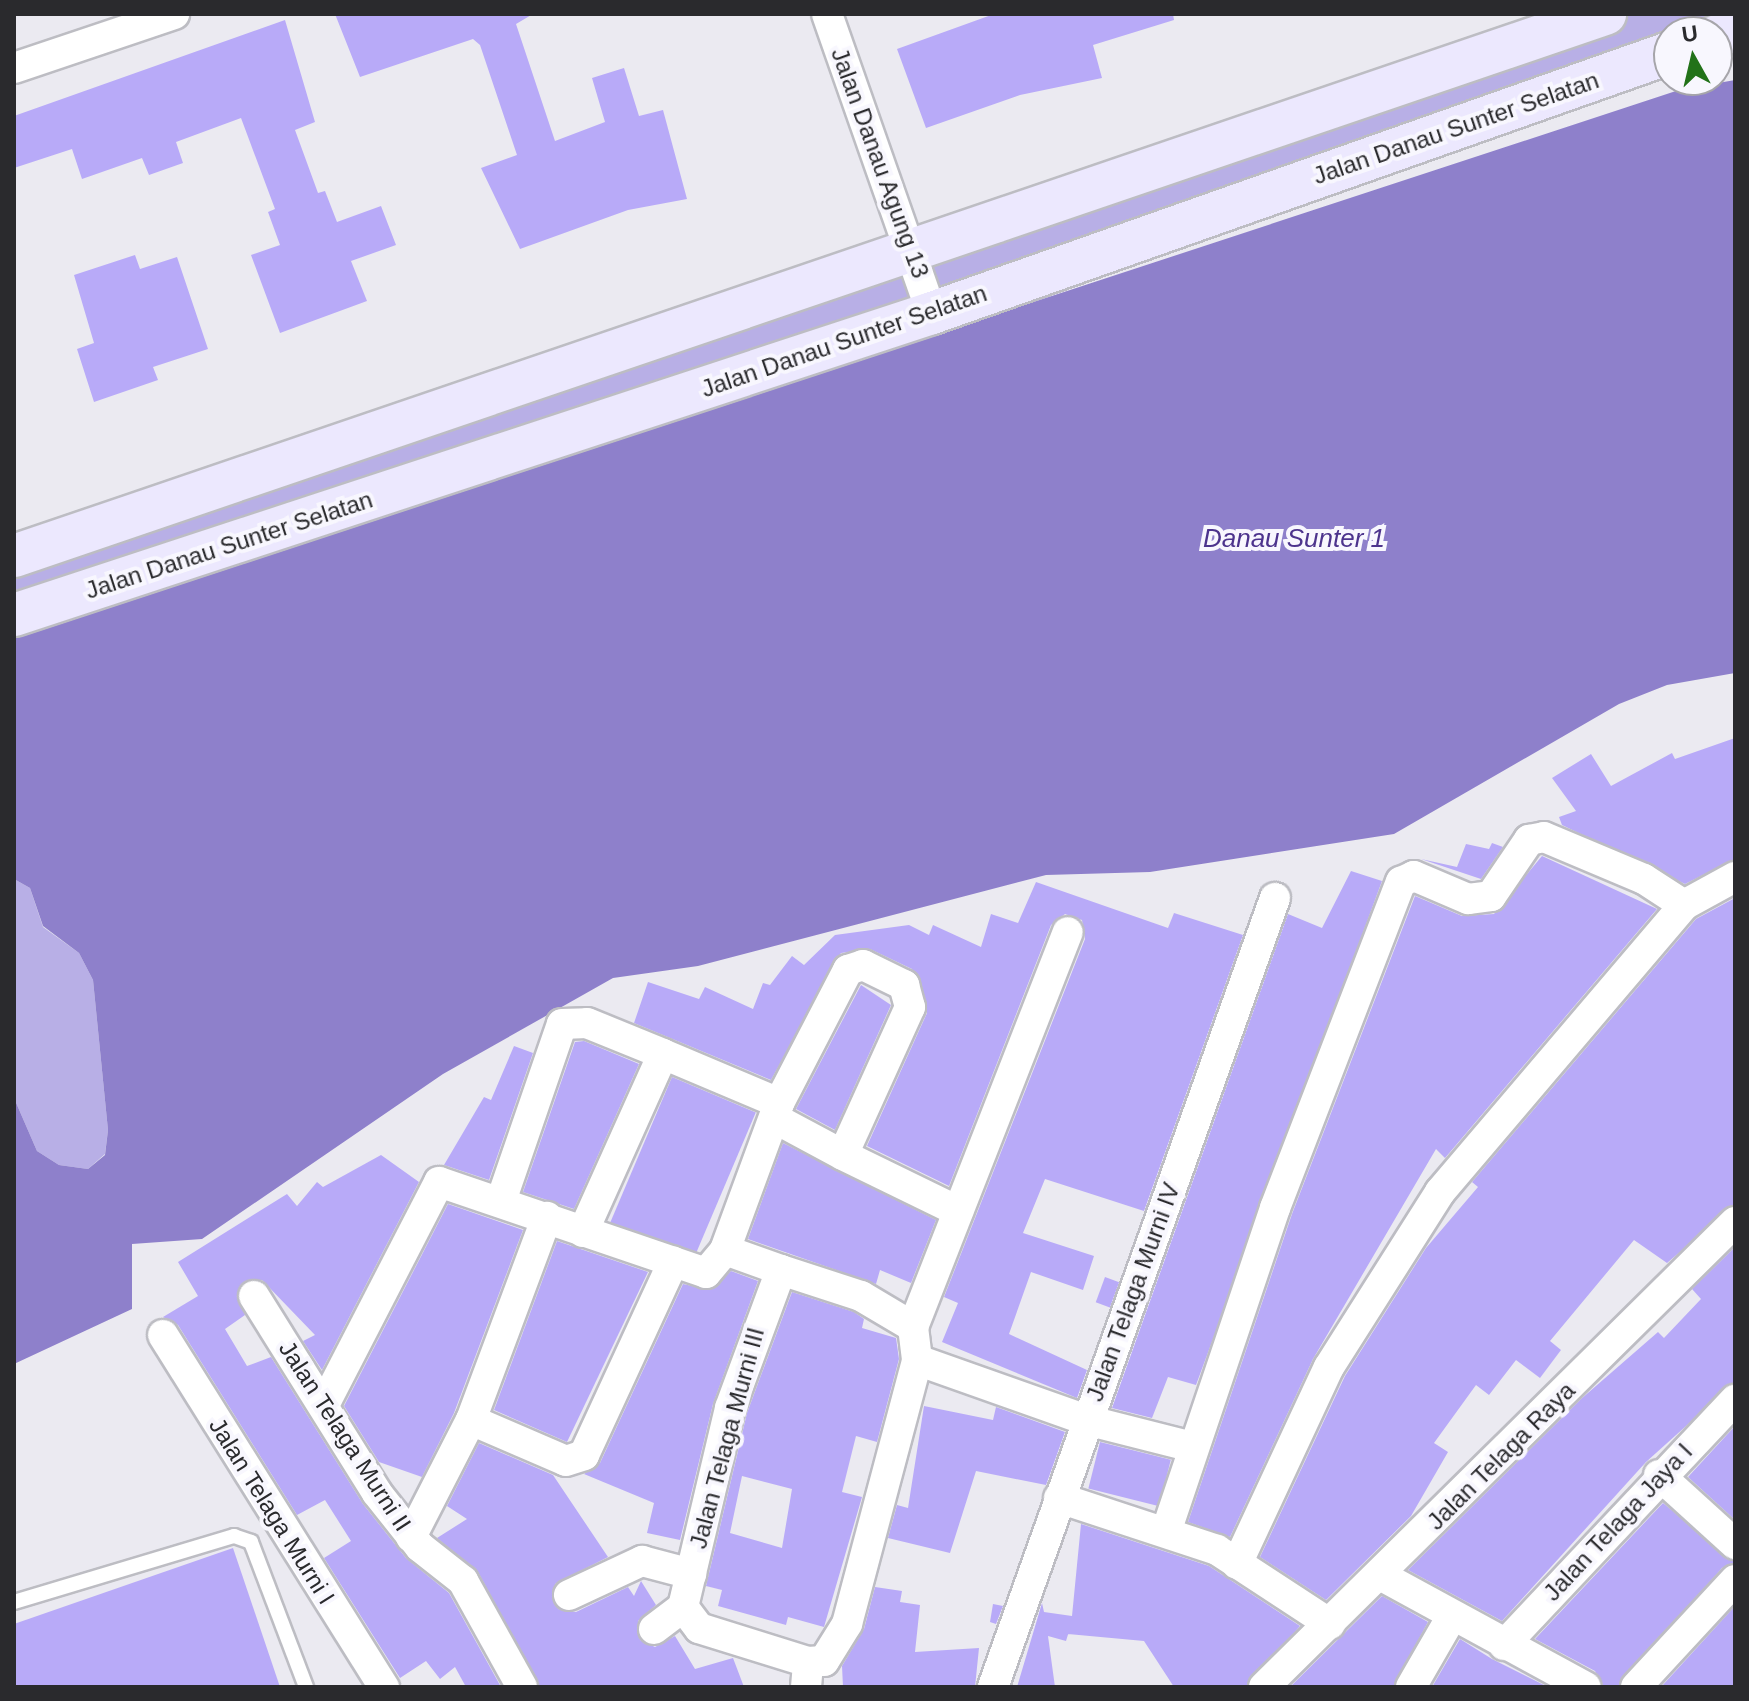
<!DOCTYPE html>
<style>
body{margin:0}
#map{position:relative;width:1749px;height:1701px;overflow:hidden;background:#ebeaf1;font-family:Arial,sans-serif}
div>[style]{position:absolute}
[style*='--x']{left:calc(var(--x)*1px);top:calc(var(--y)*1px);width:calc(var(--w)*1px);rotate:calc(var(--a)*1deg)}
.green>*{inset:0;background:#b8afe6}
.water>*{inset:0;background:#8e80cb}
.building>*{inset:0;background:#b8aaf8;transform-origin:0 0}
.roads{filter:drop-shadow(2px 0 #bdbdc3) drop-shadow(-2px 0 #bdbdc3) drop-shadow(0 2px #bdbdc3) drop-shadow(0 -2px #bdbdc3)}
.lane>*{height:14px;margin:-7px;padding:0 7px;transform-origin:7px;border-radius:7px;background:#fff}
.street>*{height:30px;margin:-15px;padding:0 15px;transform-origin:15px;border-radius:15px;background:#fff}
.secondary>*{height:42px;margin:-21px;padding:0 21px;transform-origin:21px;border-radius:21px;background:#ece8fe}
span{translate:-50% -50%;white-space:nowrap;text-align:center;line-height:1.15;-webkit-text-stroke:8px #f8f7fe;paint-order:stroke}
.street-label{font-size:24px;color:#2a2a2d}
.water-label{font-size:26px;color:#4d348d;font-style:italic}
.frame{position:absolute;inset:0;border:16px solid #2a2a2d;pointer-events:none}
.north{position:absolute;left:1653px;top:16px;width:80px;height:80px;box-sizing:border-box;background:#f8f7fe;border:2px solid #a6a5aa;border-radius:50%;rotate:352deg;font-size:22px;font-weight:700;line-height:32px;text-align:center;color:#2a2a2d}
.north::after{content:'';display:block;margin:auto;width:28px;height:36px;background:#227219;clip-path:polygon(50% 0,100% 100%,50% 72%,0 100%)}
</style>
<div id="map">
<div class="green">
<div style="clip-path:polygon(1604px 14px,1735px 14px,1717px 32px,1669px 32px,1669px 53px,14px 615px,14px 556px)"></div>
<div style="clip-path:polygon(14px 879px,30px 888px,43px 927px,79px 953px,93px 980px,108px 1130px,105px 1154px,88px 1169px,59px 1165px,37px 1151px,14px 1098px)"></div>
</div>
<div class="water">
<div style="clip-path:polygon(1735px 80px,1735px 673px,1667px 685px,1619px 704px,1394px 834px,1150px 872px,1046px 875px,698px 966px,613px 978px,443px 1074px,202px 1239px,132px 1244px,132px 1309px,14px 1364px,14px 1098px,37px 1151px,59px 1165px,88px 1169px,105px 1155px,108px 1130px,93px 980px,79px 953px,43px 926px,30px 888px,14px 879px,14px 637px,1679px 90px)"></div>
</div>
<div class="building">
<div style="clip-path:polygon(335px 14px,533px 14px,516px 24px,555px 141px,605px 122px,592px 78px,624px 68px,639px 116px,663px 110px,687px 199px,628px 210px,520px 249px,481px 168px,517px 155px,480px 45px,473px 39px,360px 77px)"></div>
<div style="clip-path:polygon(994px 14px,1173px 14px,1174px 20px,1093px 45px,1102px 78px,1020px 95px,926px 128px,897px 49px)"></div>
<div style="clip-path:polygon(285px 20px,315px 122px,295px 130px,318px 193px,325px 191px,337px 222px,381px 206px,396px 245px,351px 261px,367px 301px,280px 333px,251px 255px,280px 245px,268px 212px,275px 209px,241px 118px,176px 142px,183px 163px,149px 175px,142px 158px,82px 179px,72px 149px,14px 168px,14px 116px)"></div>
<div style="clip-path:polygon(135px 255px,140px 269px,177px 257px,208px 349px,153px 367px,158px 380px,94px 402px,77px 349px,94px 343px,74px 275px)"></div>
<div style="clip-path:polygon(1735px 738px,1735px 859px,1685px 884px,1562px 825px,1559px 817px,1576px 811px,1552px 778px,1591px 754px,1611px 786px,1672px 753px,1675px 759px)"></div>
<div style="clip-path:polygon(1492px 843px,1503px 847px,1481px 879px,1421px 859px,1457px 867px,1466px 844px,1489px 849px)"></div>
<div style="clip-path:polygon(1542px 856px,1657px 909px,1445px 1158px,1436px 1149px,1313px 1359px,1230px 1537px,1188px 1522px,1292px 1214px,1415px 896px,1462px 916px,1494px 914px)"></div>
<div style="clip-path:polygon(1351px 871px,1382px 881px,1196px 1385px,1168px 1377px,1152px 1418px,1112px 1408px,1288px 914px,1322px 928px)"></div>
<div style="clip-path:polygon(1036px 882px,1168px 928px,1174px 913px,1243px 935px,1144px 1211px,1045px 1179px,1023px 1233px,1094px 1256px,1083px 1290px,1031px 1272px,1009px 1334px,1087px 1370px,1077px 1398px,942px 1342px,958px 1303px,944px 1297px,1085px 939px,1082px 920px,1065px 914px,1051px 925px,949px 1186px,867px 1146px,927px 1013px,912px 969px,870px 949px,841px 953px,771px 1080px,634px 1023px,648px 982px,699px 999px,705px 987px,753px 1009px,763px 983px,770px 985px,792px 956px,804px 965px,835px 935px,909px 925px,929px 935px,933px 925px,981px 947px,991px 914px,1018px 923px)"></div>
<div style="clip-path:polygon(1735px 898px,1735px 1205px,1667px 1263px,1634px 1240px,1550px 1341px,1561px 1350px,1540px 1378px,1516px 1360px,1489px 1395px,1476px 1385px,1434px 1443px,1448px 1452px,1411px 1516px,1326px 1600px,1260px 1557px,1345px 1376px,1426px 1248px,1478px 1187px,1472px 1182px,1696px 919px)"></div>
<div style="clip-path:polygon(861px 985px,891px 1005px,835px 1130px,796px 1109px)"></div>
<div style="clip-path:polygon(584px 1041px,639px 1064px,574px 1209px,523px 1192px,575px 1042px)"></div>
<div style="clip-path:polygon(514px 1046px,533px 1053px,489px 1180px,444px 1165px,484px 1097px,491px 1100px)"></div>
<div style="left:672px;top:1077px;width:91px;height:158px;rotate:23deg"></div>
<div style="clip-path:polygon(783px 1143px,936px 1220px,911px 1283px,880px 1270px,876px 1284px,748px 1239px)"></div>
<div style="clip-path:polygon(381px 1155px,419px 1182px,322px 1370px,303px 1341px,315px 1335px,262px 1280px,239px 1287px,245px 1315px,225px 1329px,247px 1366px,271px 1357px,363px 1504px,406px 1558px,449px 1593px,501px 1687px,466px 1687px,455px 1667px,440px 1679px,426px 1661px,400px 1678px,324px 1558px,351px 1541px,325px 1500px,297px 1515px,178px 1325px,163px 1317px,198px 1296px,178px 1262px,287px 1194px,297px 1206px,317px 1182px,323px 1187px)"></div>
<div style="clip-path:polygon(448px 1204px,523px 1230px,454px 1413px,422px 1477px,379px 1462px,344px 1406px)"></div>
<div style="clip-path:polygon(557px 1241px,648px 1272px,567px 1442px,494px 1410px)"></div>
<div style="clip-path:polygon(1735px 1247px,1735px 1382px,1646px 1462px,1502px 1621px,1408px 1570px,1581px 1399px,1658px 1332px,1664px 1338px,1701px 1299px,1692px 1289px)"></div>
<div style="clip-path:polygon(731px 1271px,758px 1281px,713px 1404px,680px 1540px,647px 1533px,654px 1503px,584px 1474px,600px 1463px,683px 1284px,710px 1290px)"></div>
<div style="left:1105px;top:1277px;width:15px;height:27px;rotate:20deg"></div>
<div style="clip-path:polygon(evenodd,792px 1292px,854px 1312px,864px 1319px,862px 1328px,896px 1338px,899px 1359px,877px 1442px,856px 1436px,842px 1492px,862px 1497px,824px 1627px,788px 1617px,786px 1625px,718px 1606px,722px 1590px,706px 1586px,747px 1413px,792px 1292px,742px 1476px,792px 1489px,782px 1548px,730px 1533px,742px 1476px)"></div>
<div style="clip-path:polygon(924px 1406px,993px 1420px,996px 1407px,1065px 1432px,1046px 1485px,976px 1471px,950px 1553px,888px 1538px,897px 1505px,908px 1508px)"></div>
<div style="clip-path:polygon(1735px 1426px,1735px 1520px,1688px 1477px)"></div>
<div style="left:1100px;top:1442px;width:73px;height:48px;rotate:14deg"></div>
<div style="clip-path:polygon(479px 1443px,553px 1475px,608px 1557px,555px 1584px,558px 1609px,576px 1612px,628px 1587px,634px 1596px,641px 1581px,656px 1605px,638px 1621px,640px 1640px,655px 1647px,675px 1636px,695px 1669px,733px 1658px,744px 1687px,540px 1687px,478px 1572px,437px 1538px,467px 1519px,447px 1506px)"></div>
<div style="clip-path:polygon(1663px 1503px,1735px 1562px,1722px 1568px,1618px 1687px,1604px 1687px,1595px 1671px,1535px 1639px)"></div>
<div style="clip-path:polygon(1081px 1524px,1209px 1566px,1300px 1626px,1247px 1687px,1174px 1687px,1144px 1641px,1068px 1634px,1070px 1628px,1066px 1641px,1048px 1636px,1055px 1687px,1017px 1687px,1042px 1603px,1044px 1612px,1072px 1616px)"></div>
<div style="clip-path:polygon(233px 1548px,280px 1687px,14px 1687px,14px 1624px)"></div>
<div style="clip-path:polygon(875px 1587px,902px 1591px,900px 1602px,920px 1605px,915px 1652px,979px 1648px,975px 1687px,843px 1687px,842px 1666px,864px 1629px)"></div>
<div style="clip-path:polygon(1382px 1596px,1428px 1622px,1393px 1687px,1290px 1687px)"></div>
<div style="clip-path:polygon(993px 1604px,1003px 1606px,996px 1624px,990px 1622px)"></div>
<div style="clip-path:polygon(1735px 1606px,1735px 1687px,1661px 1687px)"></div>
<div style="clip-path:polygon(1460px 1639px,1492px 1659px,1548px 1687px,1432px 1687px)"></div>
</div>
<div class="roads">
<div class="lane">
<div style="--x:14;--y:1602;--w:230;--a:-16.7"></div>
<div style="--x:234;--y:1536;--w:18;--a:19"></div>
<div style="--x:251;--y:1542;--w:155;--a:69.2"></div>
</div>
<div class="street">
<div style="--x:827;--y:14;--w:317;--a:70.7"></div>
<div style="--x:14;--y:68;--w:169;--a:-18.6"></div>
<div style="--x:843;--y:1155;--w:128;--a:26"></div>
<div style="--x:501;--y:1201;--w:187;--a:-71"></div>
<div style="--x:562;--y:1024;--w:25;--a:-2"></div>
<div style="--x:587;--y:1023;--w:82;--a:22.2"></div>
<div style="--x:583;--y:1232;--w:195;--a:-65.8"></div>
<div style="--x:663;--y:1054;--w:126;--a:22.9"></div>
<div style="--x:779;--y:1103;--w:150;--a:-62.6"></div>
<div style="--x:848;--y:970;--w:16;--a:-18"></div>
<div style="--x:863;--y:965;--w:46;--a:26"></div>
<div style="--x:904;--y:985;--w:23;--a:75"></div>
<div style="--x:910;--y:1007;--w:162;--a:114.4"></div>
<div style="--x:843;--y:1155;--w:78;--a:-151.8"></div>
<div style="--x:725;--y:1250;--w:157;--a:-69.8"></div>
<div style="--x:254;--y:1296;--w:232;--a:58"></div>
<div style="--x:377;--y:1493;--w:69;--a:51.5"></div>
<div style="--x:420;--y:1547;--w:55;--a:38.3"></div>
<div style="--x:463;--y:1581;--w:121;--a:60.9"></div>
<div style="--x:913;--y:1327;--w:424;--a:-68.6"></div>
<div style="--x:163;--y:1335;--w:416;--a:57.9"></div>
<div style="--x:324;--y:1405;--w:251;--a:-62.7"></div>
<div style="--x:439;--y:1182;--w:282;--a:18.8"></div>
<div style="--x:706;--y:1273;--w:30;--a:-50"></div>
<div style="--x:725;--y:1250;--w:59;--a:19.7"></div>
<div style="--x:471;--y:1420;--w:103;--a:23.3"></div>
<div style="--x:566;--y:1461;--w:19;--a:-18"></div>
<div style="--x:584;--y:1455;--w:213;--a:-65.2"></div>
<div style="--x:1659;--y:1475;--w:103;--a:42.2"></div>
<div style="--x:1059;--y:1498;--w:166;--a:18.2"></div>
<div style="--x:1217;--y:1550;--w:135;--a:33.2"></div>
<div style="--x:1167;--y:1529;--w:339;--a:-71.4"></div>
<div style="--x:1275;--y:1208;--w:350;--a:-68.9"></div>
<div style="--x:1401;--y:882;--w:14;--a:-25"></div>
<div style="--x:1414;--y:876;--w:59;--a:23.1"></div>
<div style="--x:1468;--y:899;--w:23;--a:-7"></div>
<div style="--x:1491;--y:896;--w:68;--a:-55.8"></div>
<div style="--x:1529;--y:840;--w:15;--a:-11"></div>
<div style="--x:1544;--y:837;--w:108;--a:22.8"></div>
<div style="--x:1644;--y:879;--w:48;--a:33"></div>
<div style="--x:411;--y:1537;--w:131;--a:-62.9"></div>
<div style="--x:471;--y:1420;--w:217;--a:-69.5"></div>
<div style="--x:1237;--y:1564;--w:217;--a:-65"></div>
<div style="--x:1329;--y:1367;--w:207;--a:-57.6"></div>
<div style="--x:1440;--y:1192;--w:377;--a:-49.6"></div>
<div style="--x:1684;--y:905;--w:58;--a:-28.8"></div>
<div style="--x:1382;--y:1576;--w:232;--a:28.6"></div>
<div style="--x:569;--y:1595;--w:81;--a:-25"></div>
<div style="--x:642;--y:1561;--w:51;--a:14.9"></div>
<div style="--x:654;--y:1629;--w:36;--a:-37"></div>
<div style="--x:1504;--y:1645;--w:337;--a:-46.7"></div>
<div style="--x:808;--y:1662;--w:16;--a:-4"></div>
<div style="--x:824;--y:1661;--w:44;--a:-58.1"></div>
<div style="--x:847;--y:1624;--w:273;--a:-75.1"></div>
<div style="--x:806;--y:1687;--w:25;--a:-85"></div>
<div style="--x:808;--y:1662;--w:114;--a:-162.7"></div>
<div style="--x:699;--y:1628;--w:26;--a:-127"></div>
<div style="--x:683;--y:1607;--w:204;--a:-76.7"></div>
<div style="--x:730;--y:1408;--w:147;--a:-69.7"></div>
<div style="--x:781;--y:1270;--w:84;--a:18"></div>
<div style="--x:861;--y:1296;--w:61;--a:30.8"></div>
<div style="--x:913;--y:1327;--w:33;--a:83"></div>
<div style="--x:917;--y:1360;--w:179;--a:19.5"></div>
<div style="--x:1086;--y:1420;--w:110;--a:14.2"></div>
<div style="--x:993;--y:1687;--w:838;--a:-70.33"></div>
<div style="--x:1264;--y:1687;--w:662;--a:-44.63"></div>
<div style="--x:1411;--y:1687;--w:82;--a:-60"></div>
<div style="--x:1636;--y:1687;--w:146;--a:-47.2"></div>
</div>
<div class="secondary">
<div style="--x:1717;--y:36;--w:19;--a:-18"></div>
<div style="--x:14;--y:556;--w:1681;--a:-18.81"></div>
<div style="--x:14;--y:615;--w:966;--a:-18.21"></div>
<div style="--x:932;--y:313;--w:782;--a:-19.43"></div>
</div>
</div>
<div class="street-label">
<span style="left:1456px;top:128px;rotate:-19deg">Jalan Danau Sunter Selatan</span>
<span style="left:880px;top:163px;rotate:70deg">Jalan Danau Agung 13</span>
<span style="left:844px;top:341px;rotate:-19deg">Jalan Danau Sunter Selatan</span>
<span style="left:229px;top:545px;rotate:-18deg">Jalan Danau Sunter Selatan</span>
<span style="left:1133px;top:1292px;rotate:-70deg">Jalan Telaga Murni IV</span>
<span style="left:345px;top:1436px;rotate:57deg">Jalan Telaga Murni II</span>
<span style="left:727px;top:1438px;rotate:-75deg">Jalan Telaga Murni III</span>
<span style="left:1501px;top:1456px;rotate:-45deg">Jalan Telaga Raya</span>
<span style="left:272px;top:1511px;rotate:58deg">Jalan Telaga Murni I</span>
<span style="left:1618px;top:1522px;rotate:-47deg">Jalan Telaga Jaya I</span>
</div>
<div class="water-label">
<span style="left:1294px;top:539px">Danau Sunter 1</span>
</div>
<div class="frame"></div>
<div class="north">U</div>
</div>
